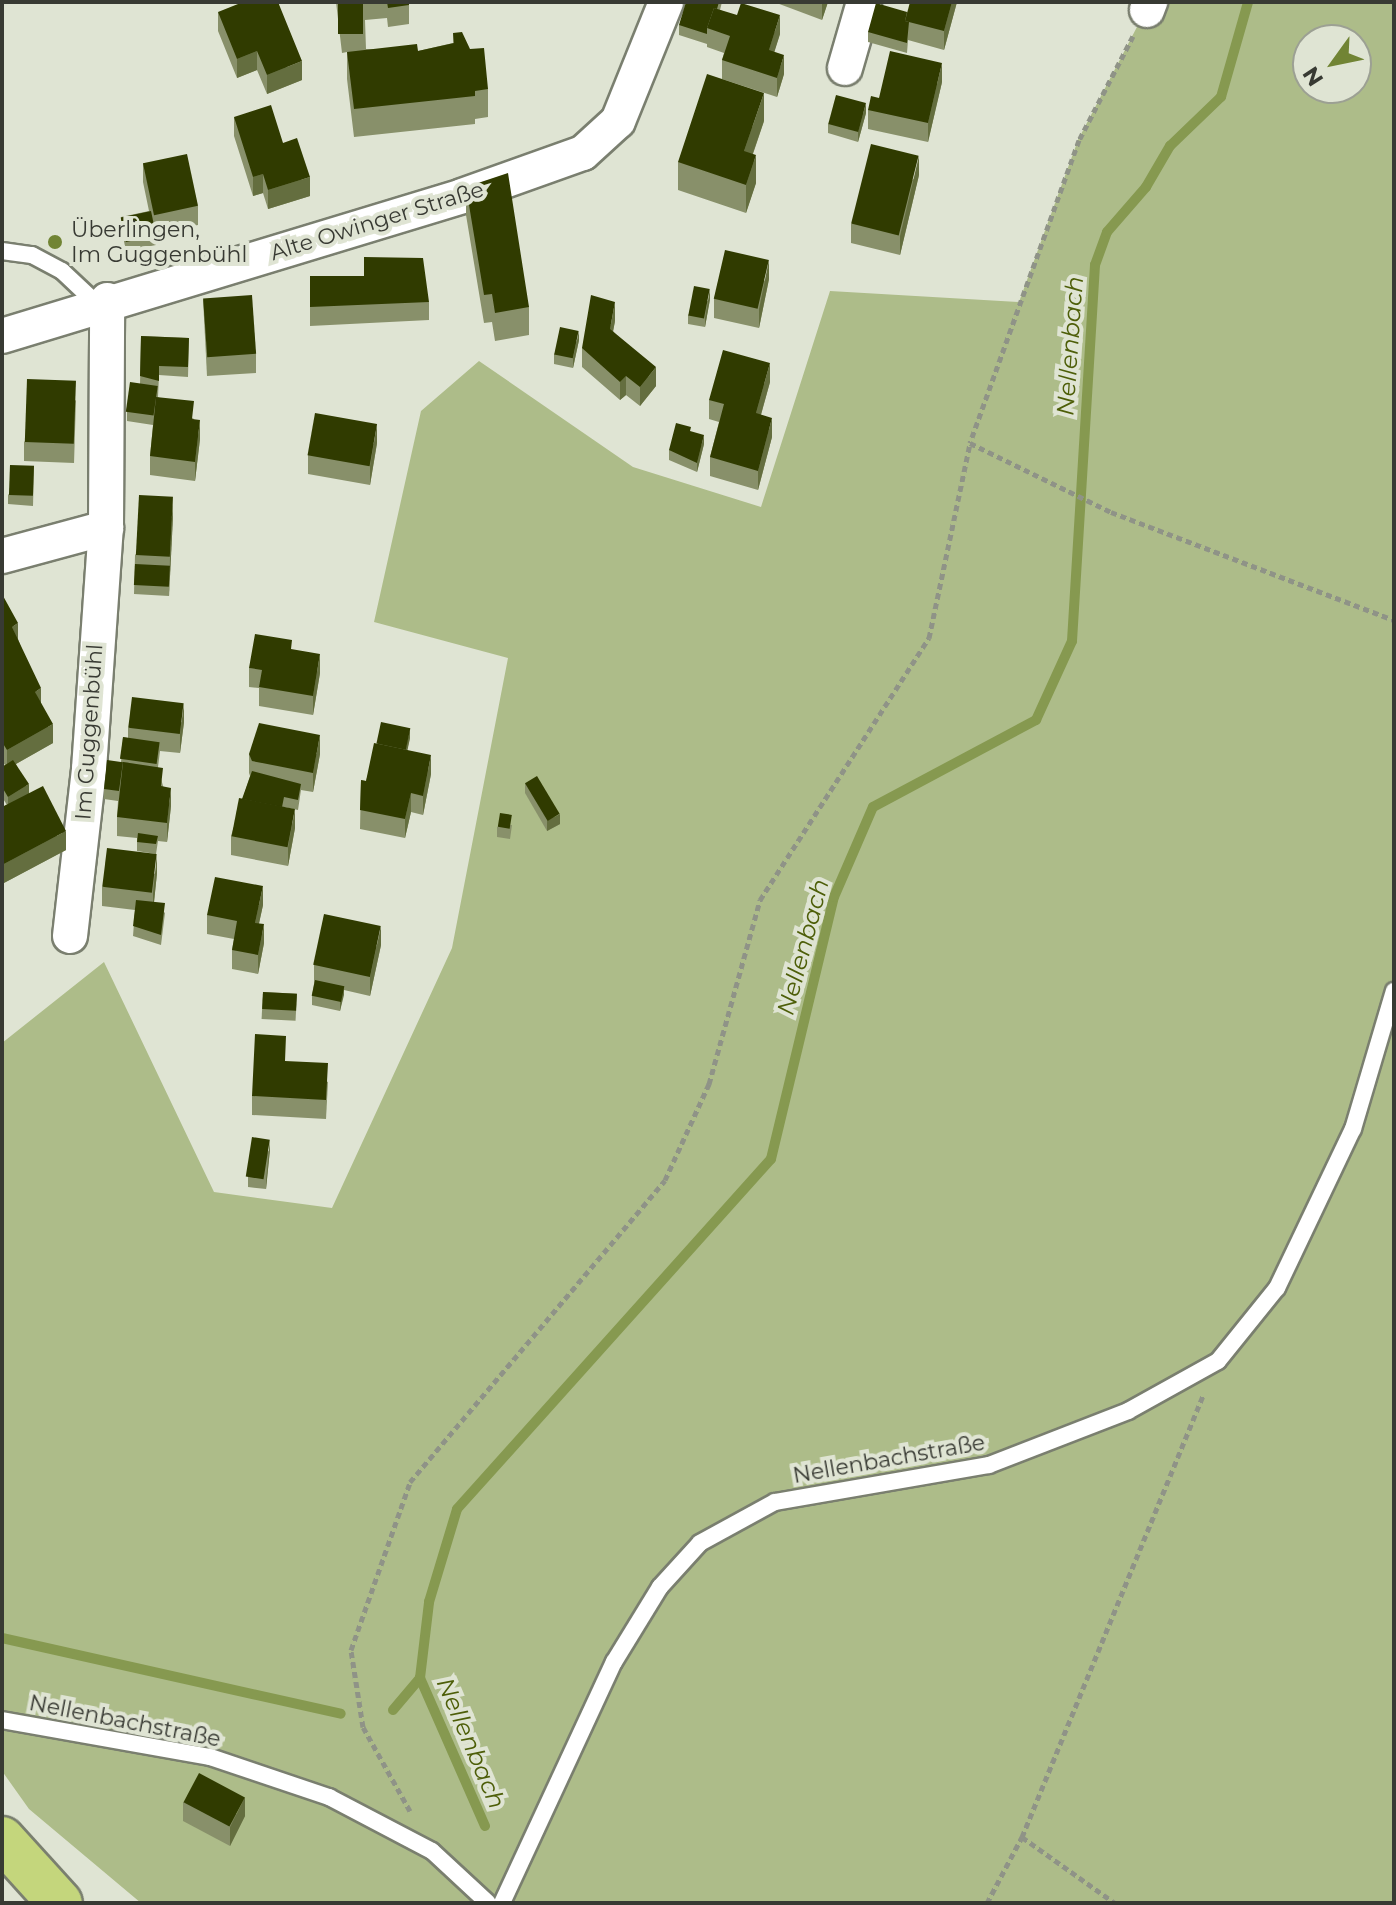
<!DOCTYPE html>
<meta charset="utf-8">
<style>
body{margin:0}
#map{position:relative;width:1396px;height:1905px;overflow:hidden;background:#dfe4d3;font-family:Montserrat,sans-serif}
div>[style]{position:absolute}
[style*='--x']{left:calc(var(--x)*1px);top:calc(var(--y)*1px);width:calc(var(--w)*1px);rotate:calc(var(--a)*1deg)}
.green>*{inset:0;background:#adbc89}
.stream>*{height:10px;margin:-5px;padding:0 5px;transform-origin:5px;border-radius:5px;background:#869950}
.path>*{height:5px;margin-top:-2.5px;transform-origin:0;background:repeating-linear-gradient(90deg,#8f9387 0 6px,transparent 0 10px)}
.roads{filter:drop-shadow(2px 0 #7a7f6f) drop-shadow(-2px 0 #7a7f6f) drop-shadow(0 2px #7a7f6f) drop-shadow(0 -2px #7a7f6f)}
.service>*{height:16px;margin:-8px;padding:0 8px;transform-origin:8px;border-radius:8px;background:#fff}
.minor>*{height:34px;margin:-17px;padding:0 17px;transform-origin:17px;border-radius:17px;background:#fff}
.primary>*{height:44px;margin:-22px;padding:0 22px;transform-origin:22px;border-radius:22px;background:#c4d67c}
.wall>*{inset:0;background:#88906a;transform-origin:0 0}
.shaded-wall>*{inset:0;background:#646e3f}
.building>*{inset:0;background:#303b00;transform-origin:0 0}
.dots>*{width:22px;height:22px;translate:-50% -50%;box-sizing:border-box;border:4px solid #dfe4d3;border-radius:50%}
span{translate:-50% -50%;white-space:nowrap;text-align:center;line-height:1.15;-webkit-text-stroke:8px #dfe4d3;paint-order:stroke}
.street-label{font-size:22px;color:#383a33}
.poi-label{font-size:22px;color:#383a33}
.left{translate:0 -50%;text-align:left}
.water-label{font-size:24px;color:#4d5e08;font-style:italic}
.frame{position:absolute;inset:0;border:4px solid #383a33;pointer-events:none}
.north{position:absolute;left:1292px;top:24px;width:80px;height:80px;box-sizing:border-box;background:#dfe4d3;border:2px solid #9ca093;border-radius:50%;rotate:237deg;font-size:22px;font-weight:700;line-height:32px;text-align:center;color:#383a33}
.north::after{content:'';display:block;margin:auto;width:28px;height:36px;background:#718434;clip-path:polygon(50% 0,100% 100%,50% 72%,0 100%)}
</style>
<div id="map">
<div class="green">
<div style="clip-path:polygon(evenodd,1150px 2px,1394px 2px,1394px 1903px,141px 1903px,29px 1809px,2px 1771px,2px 1043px,104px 962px,214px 1192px,332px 1208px,452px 948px,508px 658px,374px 622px,421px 411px,479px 361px,633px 467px,761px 507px,830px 291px,1019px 302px,1078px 140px,1150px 2px,1308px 40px,1356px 40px,1356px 88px,1308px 88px,1308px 40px)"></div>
</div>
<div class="stream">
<div style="--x:2;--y:1638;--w:347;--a:12.6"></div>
<div style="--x:393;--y:1710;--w:42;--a:-49.8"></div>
<div style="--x:485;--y:1826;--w:162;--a:-113.7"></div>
<div style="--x:420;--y:1678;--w:77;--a:-83.2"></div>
<div style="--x:429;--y:1602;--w:97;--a:-73.2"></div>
<div style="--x:457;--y:1509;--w:470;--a:-48.1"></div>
<div style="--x:771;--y:1159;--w:269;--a:-76.5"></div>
<div style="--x:834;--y:897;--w:98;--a:-66.6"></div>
<div style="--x:873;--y:807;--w:185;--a:-28.1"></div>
<div style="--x:1036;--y:720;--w:87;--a:-65.5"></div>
<div style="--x:1072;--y:641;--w:377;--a:-86.5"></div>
<div style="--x:1095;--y:265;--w:35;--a:-70"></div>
<div style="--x:1107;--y:232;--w:60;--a:-49.1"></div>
<div style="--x:1146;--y:187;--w:48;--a:-59.7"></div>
<div style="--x:1170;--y:146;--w:71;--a:-43.9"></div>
<div style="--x:1221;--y:97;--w:99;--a:-74.1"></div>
</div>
<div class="path">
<div style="--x:1133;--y:36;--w:117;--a:117.4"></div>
<div style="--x:1079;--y:140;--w:322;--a:109.8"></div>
<div style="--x:970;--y:443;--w:157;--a:26.1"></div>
<div style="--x:1111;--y:512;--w:303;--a:20.9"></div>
<div style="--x:410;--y:1811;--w:96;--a:-119.2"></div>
<div style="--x:363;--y:1727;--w:78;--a:-98.9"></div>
<div style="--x:351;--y:1650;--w:178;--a:-70.6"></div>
<div style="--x:410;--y:1482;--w:395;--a:-49.8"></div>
<div style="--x:665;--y:1180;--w:106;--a:-65.4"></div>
<div style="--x:709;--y:1084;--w:191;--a:-74.5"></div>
<div style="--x:760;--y:900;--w:312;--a:-57.2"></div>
<div style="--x:929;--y:638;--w:199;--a:-78.1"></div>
<div style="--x:1022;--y:1837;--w:114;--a:35.4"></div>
<div style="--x:987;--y:1903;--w:75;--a:-62.1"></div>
<div style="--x:1022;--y:1837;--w:477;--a:-67.7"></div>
</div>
<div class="roads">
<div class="service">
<div style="--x:2;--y:251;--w:30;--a:8"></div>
<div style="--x:32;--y:255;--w:34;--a:28"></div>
<div style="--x:62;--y:271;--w:48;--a:43.3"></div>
<div style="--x:2;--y:1720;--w:211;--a:10.1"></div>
<div style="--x:210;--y:1757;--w:126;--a:18.6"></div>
<div style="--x:329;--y:1797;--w:116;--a:27.7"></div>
<div style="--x:432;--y:1851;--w:76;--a:42.9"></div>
<div style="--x:502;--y:1903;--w:266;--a:-65.1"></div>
<div style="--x:614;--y:1662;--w:88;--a:-58.5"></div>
<div style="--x:660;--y:1587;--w:59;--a:-47.7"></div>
<div style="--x:700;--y:1543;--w:85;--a:-28.7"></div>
<div style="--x:775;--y:1502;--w:217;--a:-9.8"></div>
<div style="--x:989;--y:1465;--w:149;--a:-21.2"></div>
<div style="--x:1128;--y:1411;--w:103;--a:-29.1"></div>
<div style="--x:1218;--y:1361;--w:94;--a:-51.1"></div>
<div style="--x:1277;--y:1288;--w:176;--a:-64.5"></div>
<div style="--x:1353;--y:1129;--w:144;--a:-73.5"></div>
</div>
<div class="minor">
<div style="--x:1147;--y:10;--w:9;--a:-69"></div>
<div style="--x:845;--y:68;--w:69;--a:-73.9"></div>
<div style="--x:2;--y:336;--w:481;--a:-16.9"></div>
<div style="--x:462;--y:196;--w:128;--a:-19.6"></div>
<div style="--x:583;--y:153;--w:47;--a:-42.4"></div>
<div style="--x:618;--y:121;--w:128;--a:-68"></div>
<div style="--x:2;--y:556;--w:108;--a:-15.1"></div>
<div style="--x:70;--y:936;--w:168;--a:-83.5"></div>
<div style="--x:89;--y:769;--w:242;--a:-86"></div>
<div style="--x:106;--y:528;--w:228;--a:-89.7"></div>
</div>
<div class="primary">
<div style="--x:2;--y:1839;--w:86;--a:47.8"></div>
</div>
</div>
<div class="wall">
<div style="clip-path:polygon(336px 2px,409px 2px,409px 24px,388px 27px,387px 18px,365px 20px,366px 49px,418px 51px,453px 43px,453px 33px,488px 89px,488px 117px,475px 119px,475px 124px,354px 137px,347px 79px,347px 52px,342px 53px)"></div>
<div style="clip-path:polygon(722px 2px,720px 10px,780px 34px,774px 52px,784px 74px,777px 97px,722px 79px,722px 60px,724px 53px,707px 47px,707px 44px,679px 35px,679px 25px)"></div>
<div style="clip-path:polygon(774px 2px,828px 2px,822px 20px)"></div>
<div style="clip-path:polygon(957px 2px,944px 50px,908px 40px,907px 53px,868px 42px,868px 32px,907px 12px)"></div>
<div style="clip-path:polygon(218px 12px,302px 80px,267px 94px,257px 70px,237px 78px,218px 31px)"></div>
<div style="clip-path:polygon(942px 82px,928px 142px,868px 129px,868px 110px)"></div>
<div style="clip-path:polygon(866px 113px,858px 142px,828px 133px,828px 124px)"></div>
<div style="clip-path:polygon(234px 117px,283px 143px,310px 196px,268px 209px,263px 193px,253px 196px,234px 136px)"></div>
<div style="clip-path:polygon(764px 121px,753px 154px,756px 183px,746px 213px,678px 190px,678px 162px)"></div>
<div style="clip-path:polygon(143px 163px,198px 206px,198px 225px,156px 234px,156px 245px,126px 251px,121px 227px,121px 217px,149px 211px,143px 182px)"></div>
<div style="clip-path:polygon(919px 175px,900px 255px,851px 243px,851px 224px)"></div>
<div style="clip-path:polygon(466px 187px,529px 307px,529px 335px,495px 341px,492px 322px,484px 323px,466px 215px)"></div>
<div style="clip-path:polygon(310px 276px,429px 302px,429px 320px,310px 326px)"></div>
<div style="clip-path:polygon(769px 279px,759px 328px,714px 318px,714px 299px)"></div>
<div style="clip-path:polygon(203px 299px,256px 354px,256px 373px,207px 376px)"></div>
<div style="clip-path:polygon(710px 299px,705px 327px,688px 324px,688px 315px)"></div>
<div style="clip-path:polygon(615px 321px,613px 331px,656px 386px,640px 406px,626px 395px,620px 400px,582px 367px,582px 348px)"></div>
<div style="clip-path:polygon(141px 336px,189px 338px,188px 377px,159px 375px,158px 397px,194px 419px,200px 439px,195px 481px,150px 475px,150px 456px,153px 425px,127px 421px,127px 412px,140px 384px)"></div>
<div style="clip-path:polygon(579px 340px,573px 368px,554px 364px,554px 354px)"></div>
<div style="clip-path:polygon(770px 382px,761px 415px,772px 437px,758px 490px,710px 476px,710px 457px,719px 422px,709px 419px,709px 400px)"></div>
<div style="clip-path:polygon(76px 400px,74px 463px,24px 461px,24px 442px)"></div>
<div style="clip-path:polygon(377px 443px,370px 485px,308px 474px,308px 455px)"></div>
<div style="clip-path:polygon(704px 444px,697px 472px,669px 460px,669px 450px)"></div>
<div style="clip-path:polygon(34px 466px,33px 506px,8px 504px,8px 495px)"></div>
<div style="clip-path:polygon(173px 516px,169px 596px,134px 594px,135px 555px)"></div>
<div style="clip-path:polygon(2px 594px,41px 703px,53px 743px,16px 764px,29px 793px,66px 850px,2px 884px,2px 807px,7px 805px,2px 797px,2px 767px,5px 765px,2px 761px)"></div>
<div style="clip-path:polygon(249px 668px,320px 673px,313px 715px,259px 706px,259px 688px,249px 687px)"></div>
<div style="clip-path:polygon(184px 722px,180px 753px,160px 751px,158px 767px,163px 786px,171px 806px,167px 842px,158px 841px,156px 854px,137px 851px,137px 838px,117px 836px,117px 817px,118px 801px,104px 799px,104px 789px,121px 762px,123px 737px,128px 738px,128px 728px)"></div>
<div style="clip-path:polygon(410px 738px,407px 750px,431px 774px,423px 815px,411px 812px,405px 838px,360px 829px,361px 780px,366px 781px,377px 744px)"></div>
<div style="clip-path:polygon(249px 754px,320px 754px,313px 792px,301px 790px,298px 810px,284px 807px,295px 828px,288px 866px,231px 855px,231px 836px,250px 776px,249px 773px)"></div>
<div style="clip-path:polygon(525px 783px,560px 824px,547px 831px,525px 793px)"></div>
<div style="clip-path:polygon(512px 825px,510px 839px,497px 837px,497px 827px)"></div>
<div style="clip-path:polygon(157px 873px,154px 902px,165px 913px,161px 945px,133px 936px,135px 910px,102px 906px,102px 887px)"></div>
<div style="clip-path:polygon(263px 905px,259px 923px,264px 943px,258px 974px,232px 969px,232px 950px,234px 939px,207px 934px,207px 915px)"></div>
<div style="clip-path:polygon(381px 945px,370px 996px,344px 990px,340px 1011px,312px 1005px,312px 996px,314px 984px,314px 965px)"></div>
<div style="left:263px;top:992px;width:34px;height:27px;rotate:3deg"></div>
<div style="clip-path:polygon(286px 1062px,328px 1082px,326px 1119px,252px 1115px,252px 1096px)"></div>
<div style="clip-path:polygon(270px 1149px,266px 1189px,248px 1187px,248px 1177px)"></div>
<div style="clip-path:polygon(183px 1802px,245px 1816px,230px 1846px,183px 1821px)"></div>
</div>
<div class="shaded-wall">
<div style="clip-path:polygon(822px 2px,828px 2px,822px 20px)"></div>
<div style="clip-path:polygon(952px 2px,957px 2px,944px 50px,944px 31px)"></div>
<div style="clip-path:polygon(780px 15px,780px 34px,769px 69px,769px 50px)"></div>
<div style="clip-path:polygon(257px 51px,257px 70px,237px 78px,237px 59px)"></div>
<div style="clip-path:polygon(784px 55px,784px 74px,777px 97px,777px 78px)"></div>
<div style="clip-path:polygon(302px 61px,302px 80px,267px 94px,267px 75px)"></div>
<div style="clip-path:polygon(942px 63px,942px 82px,928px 142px,928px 123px)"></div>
<div style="clip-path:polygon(764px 93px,764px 121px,744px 179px,744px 151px)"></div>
<div style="clip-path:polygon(866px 103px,866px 113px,858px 142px,858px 132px)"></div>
<div style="clip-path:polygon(756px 155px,756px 183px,746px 213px,746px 185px)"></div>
<div style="clip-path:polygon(919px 156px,919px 175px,900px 255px,900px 236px)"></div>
<div style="clip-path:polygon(263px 174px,263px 193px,253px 196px,253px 177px)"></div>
<div style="clip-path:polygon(310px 177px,310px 196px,268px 209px,268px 190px)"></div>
<div style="clip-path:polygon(769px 260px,769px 279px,759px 328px,759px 309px)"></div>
<div style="clip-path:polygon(710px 289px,710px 299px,705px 327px,705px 318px)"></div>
<div style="clip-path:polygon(615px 302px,615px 321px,610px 348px,610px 329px)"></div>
<div style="clip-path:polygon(579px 331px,579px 340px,573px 368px,573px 358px)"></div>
<div style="clip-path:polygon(770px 363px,770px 382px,756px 432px,756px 413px)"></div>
<div style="clip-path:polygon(656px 367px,656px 386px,640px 406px,640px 387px)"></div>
<div style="clip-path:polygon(626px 376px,626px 395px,620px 400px,620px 382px)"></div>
<div style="clip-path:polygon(772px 418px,772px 437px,758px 490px,758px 471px)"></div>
<div style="clip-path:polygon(200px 420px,200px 439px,195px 481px,195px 462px)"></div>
<div style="clip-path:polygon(377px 424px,377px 443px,370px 485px,370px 466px)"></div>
<div style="clip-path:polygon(704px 435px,704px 444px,697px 472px,697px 463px)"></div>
<div style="clip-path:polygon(173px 497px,173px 516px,169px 596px,170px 557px)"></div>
<div style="clip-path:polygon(18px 623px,18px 642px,12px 627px)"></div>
<div style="clip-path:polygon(320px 654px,320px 673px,313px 715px,313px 696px)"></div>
<div style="clip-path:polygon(41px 688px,41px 707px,35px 692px)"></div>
<div style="clip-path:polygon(184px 703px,184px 722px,180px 753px,180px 734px)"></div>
<div style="clip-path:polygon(53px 724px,53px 743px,7px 769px,7px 750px)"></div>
<div style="clip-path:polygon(410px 728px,410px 738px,405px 762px,405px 752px)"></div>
<div style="clip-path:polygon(320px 735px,320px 754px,313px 792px,313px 773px)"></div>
<div style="clip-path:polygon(431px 755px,431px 774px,423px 815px,423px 796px)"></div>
<div style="clip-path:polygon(29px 784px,29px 794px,8px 807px,8px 797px)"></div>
<div style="clip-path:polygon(171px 788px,171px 806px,167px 842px,167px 823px)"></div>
<div style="clip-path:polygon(411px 793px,411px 812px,405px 838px,405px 819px)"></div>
<div style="clip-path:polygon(295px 809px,295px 828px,288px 866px,288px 847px)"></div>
<div style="clip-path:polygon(560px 814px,560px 824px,547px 831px,547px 821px)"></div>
<div style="clip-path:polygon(66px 831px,66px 850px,2px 884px,2px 865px)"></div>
<div style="clip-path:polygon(157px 854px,157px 873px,153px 912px,153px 893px)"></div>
<div style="clip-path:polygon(263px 886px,263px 905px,255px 942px,255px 923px)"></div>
<div style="clip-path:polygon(264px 924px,264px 943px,258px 974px,258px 955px)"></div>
<div style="clip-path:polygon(381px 926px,381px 945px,370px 996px,370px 977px)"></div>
<div style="clip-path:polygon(344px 986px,344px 995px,340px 1011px,340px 1001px)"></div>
<div style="clip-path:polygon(270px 1140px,270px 1149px,266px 1189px,266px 1180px)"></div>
<div style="clip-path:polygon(245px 1797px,245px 1816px,230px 1846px,230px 1827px)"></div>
</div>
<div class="building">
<div style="clip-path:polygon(243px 2px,278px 2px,302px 61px,267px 75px,257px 51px,237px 59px,218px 12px)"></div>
<div style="left:338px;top:2px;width:25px;height:32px"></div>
<div style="clip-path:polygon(387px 2px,409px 2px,409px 5px,388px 8px)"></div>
<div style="clip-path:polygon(686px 2px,719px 2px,717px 9px,714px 8px,707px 28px,707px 34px,679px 25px)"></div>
<div style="clip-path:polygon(910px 2px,952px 2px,944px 31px,905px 21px)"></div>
<div style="clip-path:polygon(741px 3px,780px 15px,769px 50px,784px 55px,777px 78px,722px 60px,730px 36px,707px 28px,714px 8px,737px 15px)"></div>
<div style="clip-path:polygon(876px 3px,907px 12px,905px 21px,909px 22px,907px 43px,868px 32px)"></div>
<div style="clip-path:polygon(462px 32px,470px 49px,484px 48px,488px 89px,475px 91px,475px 96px,354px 109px,347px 52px,417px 44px,418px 51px,454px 43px,453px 33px)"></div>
<div style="clip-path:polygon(890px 51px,942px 63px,928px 123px,868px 110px,871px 96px,879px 98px)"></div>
<div style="clip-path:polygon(707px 74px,764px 93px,744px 151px,756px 155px,746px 185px,678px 162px)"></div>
<div style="left:836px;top:95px;width:31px;height:30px;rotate:15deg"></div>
<div style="clip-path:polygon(271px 105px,283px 143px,297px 138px,310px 177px,268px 190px,263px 174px,253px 177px,234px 117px)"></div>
<div style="left:871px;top:144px;width:49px;height:82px;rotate:14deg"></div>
<div style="left:187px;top:154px;width:53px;height:45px;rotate:78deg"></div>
<div style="clip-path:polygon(508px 173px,529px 307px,495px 313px,492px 294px,484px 295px,466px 187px)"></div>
<div style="left:151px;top:211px;width:25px;height:31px;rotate:78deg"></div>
<div style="left:725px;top:250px;width:45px;height:50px;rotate:13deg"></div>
<div style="clip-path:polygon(364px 257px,423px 258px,429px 302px,310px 307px,310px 276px,364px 276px)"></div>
<div style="left:694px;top:286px;width:16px;height:30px;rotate:11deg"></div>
<div style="left:252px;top:295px;width:59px;height:49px;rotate:86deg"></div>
<div style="clip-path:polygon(591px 295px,615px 302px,610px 329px,656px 367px,640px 387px,626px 376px,620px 382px,582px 348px)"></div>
<div style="left:560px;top:327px;width:19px;height:28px;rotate:12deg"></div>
<div style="clip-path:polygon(141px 336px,189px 338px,188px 367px,159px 366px,159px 381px,140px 376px)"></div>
<div style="clip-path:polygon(723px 350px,770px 363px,756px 413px,772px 418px,758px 471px,710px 457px,724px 404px,709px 400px)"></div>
<div style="left:27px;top:379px;width:49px;height:63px;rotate:2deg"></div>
<div style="left:130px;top:382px;width:28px;height:30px;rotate:8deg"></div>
<div style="clip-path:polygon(156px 397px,194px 401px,192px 419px,200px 420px,195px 462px,150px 456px)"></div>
<div style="left:315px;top:413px;width:63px;height:43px;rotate:10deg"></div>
<div style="clip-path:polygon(676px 423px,691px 427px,690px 431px,704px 435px,697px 463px,669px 450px)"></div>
<div style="left:10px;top:465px;width:24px;height:30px;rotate:2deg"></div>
<div style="left:139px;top:495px;width:34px;height:60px;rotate:3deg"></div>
<div style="left:135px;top:564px;width:35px;height:21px;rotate:3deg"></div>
<div style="clip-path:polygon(2px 594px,18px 623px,12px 627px,41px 688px,35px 692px,53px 724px,7px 750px,2px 742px)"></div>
<div style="clip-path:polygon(255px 634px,292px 640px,291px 649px,320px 654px,313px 696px,259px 687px,262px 670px,249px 668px)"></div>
<div style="left:132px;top:697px;width:52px;height:31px;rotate:7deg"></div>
<div style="left:381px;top:722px;width:30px;height:22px;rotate:12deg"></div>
<div style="clip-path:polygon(259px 723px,320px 735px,313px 773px,252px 761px,249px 754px)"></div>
<div style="left:123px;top:737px;width:37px;height:22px;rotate:8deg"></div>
<div style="clip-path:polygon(374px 743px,431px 755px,423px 796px,411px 793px,405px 819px,360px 810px,361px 780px,366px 781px)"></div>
<div style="clip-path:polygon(13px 760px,29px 784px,8px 797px,2px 787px,2px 767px)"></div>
<div style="clip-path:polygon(107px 760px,135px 764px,123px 762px,119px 791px,104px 789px)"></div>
<div style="clip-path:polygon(123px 762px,163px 768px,161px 786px,171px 788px,167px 823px,117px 817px)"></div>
<div style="clip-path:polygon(252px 771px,301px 784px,298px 800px,284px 797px,282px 807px,242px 799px)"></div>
<div style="left:537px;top:776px;width:44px;height:14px;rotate:59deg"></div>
<div style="clip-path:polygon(43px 786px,66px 831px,2px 865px,2px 807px)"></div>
<div style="left:239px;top:798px;width:57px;height:39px;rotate:11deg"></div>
<div style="left:500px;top:813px;width:12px;height:14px;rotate:9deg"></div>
<div style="clip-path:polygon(138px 833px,158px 836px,156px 844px,137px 842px)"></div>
<div style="left:107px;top:848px;width:50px;height:39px;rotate:7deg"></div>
<div style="clip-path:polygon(215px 877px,263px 886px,255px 923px,264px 924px,258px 955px,232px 950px,237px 921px,207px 915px)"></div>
<div style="clip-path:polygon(136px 900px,165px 903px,161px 935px,133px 926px)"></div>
<div style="left:324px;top:914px;width:58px;height:52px;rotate:12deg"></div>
<div style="left:315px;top:980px;width:30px;height:16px;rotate:12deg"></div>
<div style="left:263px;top:992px;width:34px;height:17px;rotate:3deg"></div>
<div style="clip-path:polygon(255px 1034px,286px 1036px,285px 1061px,328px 1063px,326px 1100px,252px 1096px)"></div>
<div style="left:252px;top:1137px;width:18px;height:40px;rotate:9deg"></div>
<div style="left:199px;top:1773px;width:52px;height:33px;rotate:28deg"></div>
</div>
<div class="dots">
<div style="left:55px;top:242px;background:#718434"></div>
</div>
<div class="street-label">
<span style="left:377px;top:221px;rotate:-17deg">Alte Owinger Straße</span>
<span style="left:89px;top:732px;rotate:-86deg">Im Guggenbühl</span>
<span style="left:889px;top:1459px;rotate:-10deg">Nellenbachstraße</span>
<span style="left:125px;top:1721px;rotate:11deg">Nellenbachstraße</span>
</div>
<div class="poi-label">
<span class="left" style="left:71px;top:242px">Überlingen,<br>Im Guggenbühl</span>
</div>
<div class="water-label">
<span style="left:1070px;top:346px;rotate:-86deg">Nellenbach</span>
<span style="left:803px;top:947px;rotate:-75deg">Nellenbach</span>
<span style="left:471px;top:1743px;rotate:67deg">Nellenbach</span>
</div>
<div class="frame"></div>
<div class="north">N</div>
</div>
